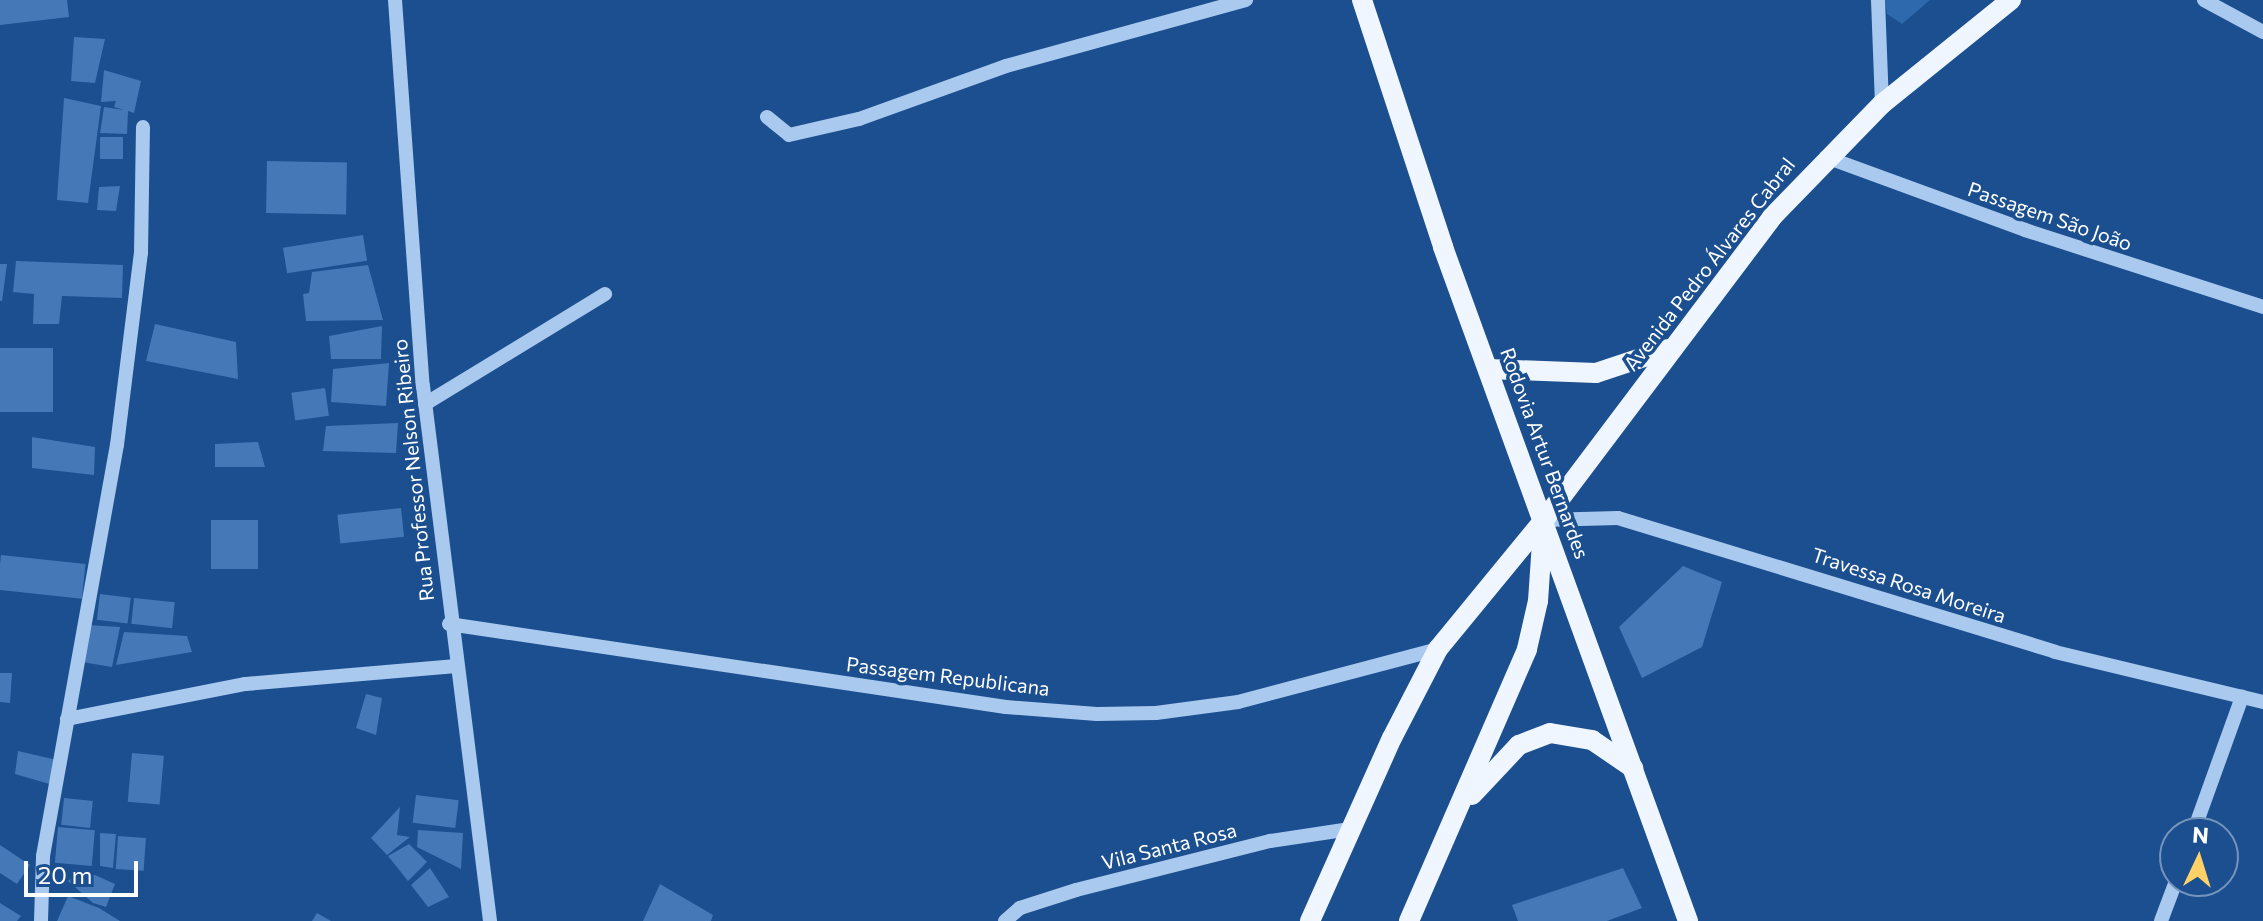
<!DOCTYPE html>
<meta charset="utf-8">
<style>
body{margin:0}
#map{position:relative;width:2263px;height:921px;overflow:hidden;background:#1b4f8f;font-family:Commissioner,sans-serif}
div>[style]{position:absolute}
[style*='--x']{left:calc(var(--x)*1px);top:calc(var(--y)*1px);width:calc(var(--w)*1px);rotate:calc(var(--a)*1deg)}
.green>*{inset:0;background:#2e69ad}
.building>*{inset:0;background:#4478b7;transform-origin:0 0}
.minor>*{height:14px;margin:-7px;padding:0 7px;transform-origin:7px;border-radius:7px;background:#a9c9ee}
.major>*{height:20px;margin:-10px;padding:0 10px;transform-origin:10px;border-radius:10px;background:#f0f6ff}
span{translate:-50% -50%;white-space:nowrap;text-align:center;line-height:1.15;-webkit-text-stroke:7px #1b4f8f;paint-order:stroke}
.street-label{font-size:20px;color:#fff}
.north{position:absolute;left:2159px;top:817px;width:80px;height:80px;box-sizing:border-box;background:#1b4f8f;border:2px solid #7695bc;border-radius:50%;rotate:4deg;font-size:22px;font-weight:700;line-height:32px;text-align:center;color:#fff}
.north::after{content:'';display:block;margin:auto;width:28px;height:36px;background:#ffd166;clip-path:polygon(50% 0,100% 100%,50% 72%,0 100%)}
.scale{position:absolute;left:24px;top:861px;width:114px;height:36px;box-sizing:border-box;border:4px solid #fff;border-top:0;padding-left:10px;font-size:24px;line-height:28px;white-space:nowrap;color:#fff;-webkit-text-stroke:6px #1b4f8f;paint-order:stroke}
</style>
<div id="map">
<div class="green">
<div style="clip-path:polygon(1930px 0,1902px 24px,1887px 14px,1885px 0)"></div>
</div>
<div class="building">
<div style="clip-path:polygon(0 0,67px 0,69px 17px,0 25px)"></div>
<div style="clip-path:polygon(74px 37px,105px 39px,95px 83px,71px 81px)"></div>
<div style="clip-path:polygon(104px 70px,141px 81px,134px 113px,128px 111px,127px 134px,100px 133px,104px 107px,124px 110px,114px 107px,116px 101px,101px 102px)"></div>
<div style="clip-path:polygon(64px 98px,101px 106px,88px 203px,57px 200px)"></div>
<div style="left:100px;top:137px;width:23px;height:22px"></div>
<div style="left:267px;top:161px;width:80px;height:52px;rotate:1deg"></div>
<div style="clip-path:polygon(120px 186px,116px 211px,97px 210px,99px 187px)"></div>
<div style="left:363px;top:235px;width:26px;height:81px;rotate:81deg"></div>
<div style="clip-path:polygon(16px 261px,123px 265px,122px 298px,62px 296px,59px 324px,33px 324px,34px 294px,13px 292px)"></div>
<div style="clip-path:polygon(0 264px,7px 264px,2px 301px,0 301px)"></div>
<div style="clip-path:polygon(368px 265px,383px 320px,306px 321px,303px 294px,309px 293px,312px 272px)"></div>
<div style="clip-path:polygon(155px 324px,236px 342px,238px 379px,146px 361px)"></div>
<div style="clip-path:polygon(382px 326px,381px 359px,331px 359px,329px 336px)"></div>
<div style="left:0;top:348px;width:53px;height:64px"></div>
<div style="clip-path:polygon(389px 363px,386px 406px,331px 402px,333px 369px)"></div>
<div style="left:325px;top:388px;width:28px;height:34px;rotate:82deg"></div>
<div style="clip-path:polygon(398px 423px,396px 453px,323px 451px,326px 426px)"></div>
<div style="clip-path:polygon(32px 437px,95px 447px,94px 475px,32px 468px)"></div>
<div style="clip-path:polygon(258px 442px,265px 467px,215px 467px,215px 444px)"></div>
<div style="left:401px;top:508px;width:29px;height:64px;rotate:84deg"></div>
<div style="left:258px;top:520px;width:49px;height:47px;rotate:90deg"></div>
<div style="left:1px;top:555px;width:85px;height:35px;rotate:6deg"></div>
<div style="clip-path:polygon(1683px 566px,1722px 582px,1702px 647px,1642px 678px,1619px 627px)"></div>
<div style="left:100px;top:594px;width:31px;height:26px;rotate:7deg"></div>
<div style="left:134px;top:598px;width:41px;height:26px;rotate:6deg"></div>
<div style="clip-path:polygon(87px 625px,120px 627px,112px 667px,82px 662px)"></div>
<div style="clip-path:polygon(124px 632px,187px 636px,192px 652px,116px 665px)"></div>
<div style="clip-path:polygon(0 673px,12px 673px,10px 703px,0 702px)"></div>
<div style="clip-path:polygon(366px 694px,382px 698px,376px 735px,356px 728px)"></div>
<div style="clip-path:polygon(18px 751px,57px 760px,53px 785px,15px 774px)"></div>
<div style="left:132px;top:753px;width:32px;height:49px;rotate:5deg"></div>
<div style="left:416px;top:795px;width:43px;height:28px;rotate:7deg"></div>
<div style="left:64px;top:798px;width:29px;height:27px;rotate:6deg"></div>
<div style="clip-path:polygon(400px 807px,397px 835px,410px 837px,387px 855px,371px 838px)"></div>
<div style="left:58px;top:827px;width:37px;height:36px;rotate:5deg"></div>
<div style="clip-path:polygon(418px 830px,463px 833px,461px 869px,417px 847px)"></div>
<div style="clip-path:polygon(100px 833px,116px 834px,113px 868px,100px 866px)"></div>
<div style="left:118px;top:836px;width:28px;height:33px;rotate:4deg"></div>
<div style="clip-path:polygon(409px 844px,427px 862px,408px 881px,388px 856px)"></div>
<div style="clip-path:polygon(0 845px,30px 865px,17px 884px,0 873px)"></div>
<div style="clip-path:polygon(430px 868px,449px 897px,428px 907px,411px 885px)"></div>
<div style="clip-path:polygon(1623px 868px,1642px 908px,1607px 921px,1518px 921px,1512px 905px)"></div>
<div style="clip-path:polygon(95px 875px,115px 884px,106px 907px,93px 903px,68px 881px,74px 876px)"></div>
<div style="clip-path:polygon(660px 884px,713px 915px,711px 921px,643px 921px)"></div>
<div style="clip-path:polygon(68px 896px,99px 908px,120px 921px,57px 921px)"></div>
<div style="clip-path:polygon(0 903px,21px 916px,17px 921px,0 921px)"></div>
<div style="clip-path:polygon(317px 913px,331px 921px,312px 921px)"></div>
</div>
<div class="minor">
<div style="--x:395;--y:0;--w:387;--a:85.9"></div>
<div style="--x:423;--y:386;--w:539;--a:82.86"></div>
<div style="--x:1878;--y:0;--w:104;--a:87.8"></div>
<div style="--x:2204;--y:0;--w:67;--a:28.5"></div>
<div style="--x:767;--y:117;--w:28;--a:39"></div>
<div style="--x:789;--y:135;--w:72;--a:-12.9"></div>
<div style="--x:859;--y:119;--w:156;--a:-19.8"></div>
<div style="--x:1006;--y:66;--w:249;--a:-15.4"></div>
<div style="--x:1826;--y:157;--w:212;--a:20.1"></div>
<div style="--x:2025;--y:230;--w:250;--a:17.9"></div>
<div style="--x:425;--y:404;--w:211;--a:-31.4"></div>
<div style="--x:1544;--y:520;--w:74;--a:-1.5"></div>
<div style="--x:1618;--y:518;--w:457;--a:17"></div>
<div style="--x:2055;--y:652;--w:214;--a:13.5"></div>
<div style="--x:449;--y:624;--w:563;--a:8.48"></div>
<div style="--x:1006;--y:707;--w:91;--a:4.4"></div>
<div style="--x:1097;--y:714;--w:59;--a:-1"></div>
<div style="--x:1156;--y:713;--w:83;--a:-7.6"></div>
<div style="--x:1238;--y:702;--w:207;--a:-14.8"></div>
<div style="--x:67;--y:719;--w:182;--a:-11.1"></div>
<div style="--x:246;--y:684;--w:211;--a:-4.9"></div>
<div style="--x:2193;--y:833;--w:145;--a:-70.2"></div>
<div style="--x:41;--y:921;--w:65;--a:-88.2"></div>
<div style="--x:43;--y:856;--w:418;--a:-79.8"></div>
<div style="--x:117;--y:445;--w:193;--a:-82.9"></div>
<div style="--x:141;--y:253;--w:126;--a:-89.1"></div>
<div style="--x:1005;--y:921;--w:20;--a:-41"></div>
<div style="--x:1020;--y:908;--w:59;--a:-17.8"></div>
<div style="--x:1076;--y:890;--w:200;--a:-14.2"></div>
<div style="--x:1270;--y:841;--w:81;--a:-8.5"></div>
<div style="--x:2161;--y:921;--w:43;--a:-69.4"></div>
</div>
<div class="major">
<div style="--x:1362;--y:0;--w:260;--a:71.8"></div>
<div style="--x:1443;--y:247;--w:717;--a:70.02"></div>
<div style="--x:1488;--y:369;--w:108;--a:2.1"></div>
<div style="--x:1596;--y:373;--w:76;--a:-18.4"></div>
<div style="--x:1472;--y:795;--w:69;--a:-46.8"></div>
<div style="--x:1519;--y:745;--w:33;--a:-21"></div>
<div style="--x:1550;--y:733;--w:43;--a:9.5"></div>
<div style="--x:1592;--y:740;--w:50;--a:34.3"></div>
<div style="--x:1310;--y:921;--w:201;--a:-65.9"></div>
<div style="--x:1392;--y:738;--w:100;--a:-62.7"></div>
<div style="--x:1438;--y:649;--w:167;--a:-50.6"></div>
<div style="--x:1544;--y:520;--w:379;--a:-53"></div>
<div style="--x:1772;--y:217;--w:158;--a:-45.8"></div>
<div style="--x:1882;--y:104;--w:166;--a:-38.9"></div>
<div style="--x:1409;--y:921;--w:296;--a:-66.5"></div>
<div style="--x:1527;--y:649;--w:49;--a:-77.1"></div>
<div style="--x:1538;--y:601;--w:73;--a:-86.1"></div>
</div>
<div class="street-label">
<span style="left:2050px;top:216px;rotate:19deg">Passagem São João</span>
<span style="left:1709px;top:264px;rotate:-52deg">Avenida Pedro Álvares Cabral</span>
<span style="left:1545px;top:453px;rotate:70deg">Rodovia Artur Bernardes</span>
<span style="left:413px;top:470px;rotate:-96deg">Rua Professor Nelson Ribeiro</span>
<span style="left:1909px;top:585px;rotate:18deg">Travessa Rosa Moreira</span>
<span style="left:948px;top:676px;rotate:7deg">Passagem Republicana</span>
<span style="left:1169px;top:846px;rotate:-14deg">Vila Santa Rosa</span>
</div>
<div class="north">N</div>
<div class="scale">20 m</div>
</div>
